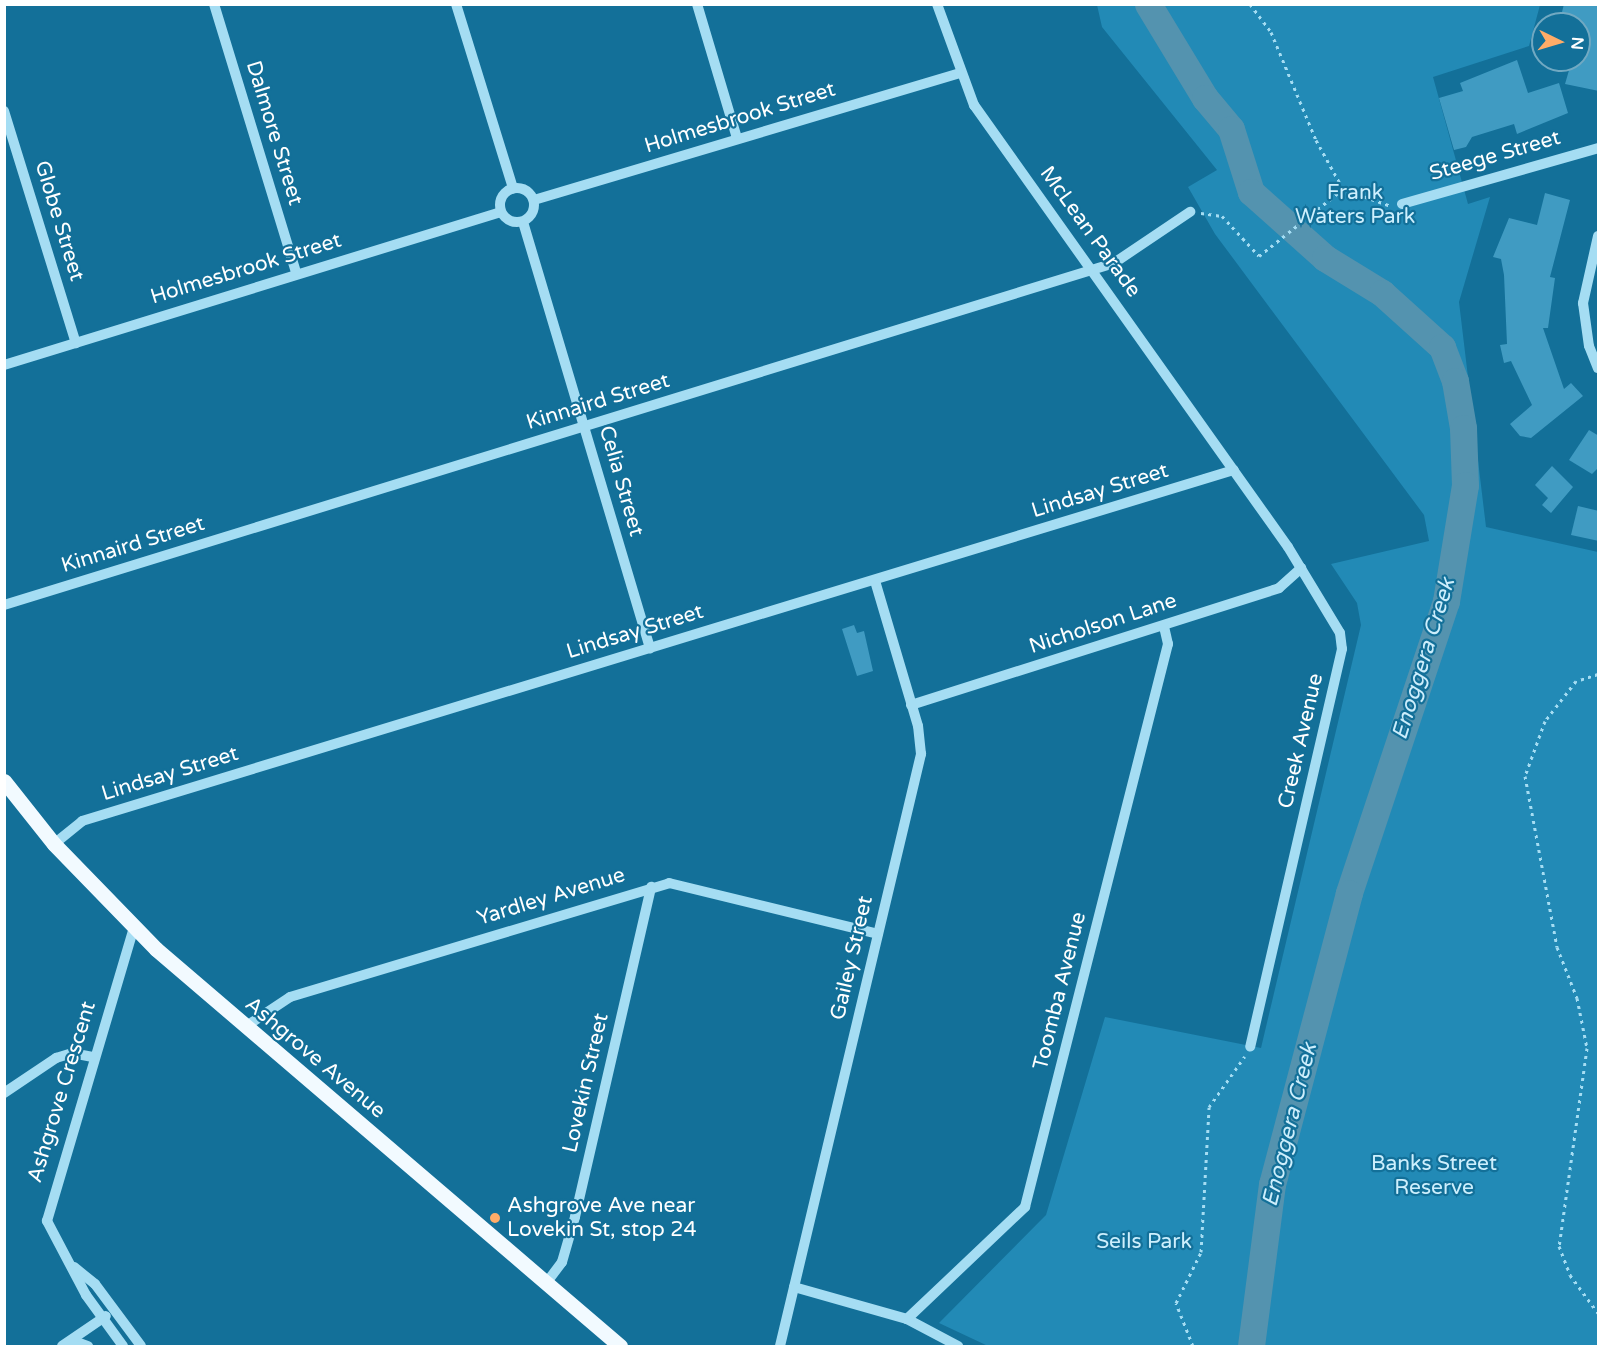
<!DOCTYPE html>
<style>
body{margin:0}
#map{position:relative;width:1603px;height:1351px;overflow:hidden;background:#137099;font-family:"Varela Round",sans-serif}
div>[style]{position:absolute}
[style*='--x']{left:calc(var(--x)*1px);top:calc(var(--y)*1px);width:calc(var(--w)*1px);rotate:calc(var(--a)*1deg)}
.green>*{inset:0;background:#228ab6}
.river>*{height:27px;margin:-13.5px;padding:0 13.5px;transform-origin:13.5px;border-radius:13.5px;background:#5493af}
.building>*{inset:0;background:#409bc2}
.path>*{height:3px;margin-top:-1.5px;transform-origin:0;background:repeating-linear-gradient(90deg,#a5ddf3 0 3px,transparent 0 7.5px)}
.minor>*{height:10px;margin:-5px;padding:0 5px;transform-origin:5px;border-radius:5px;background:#a5ddf3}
.minor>.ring{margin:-5px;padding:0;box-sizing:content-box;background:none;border:10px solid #a5ddf3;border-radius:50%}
.major>*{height:15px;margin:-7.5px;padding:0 7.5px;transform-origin:7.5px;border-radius:7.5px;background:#f2faff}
.dots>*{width:16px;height:16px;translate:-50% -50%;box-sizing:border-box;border:3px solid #137099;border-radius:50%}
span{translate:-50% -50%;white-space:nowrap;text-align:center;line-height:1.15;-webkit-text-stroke:4.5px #137099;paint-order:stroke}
.street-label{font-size:21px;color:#fff}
.park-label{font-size:21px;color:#cdeffd}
.poi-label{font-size:21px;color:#fff}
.left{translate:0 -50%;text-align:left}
.water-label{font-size:22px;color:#cdeefc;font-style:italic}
.frame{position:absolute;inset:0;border:6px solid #fff;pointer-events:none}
.north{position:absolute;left:1531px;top:12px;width:60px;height:60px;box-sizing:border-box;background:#137099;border:2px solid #71a9c2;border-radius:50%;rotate:95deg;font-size:16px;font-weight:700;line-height:24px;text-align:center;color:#fff}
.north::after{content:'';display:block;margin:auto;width:21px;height:27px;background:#ffac68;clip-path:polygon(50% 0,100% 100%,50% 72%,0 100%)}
</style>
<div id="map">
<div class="green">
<div style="clip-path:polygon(1097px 5px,1540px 5px,1529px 46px,1433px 77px,1468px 204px,1490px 197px,1459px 302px,1486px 527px,1598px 552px,1598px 1346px,988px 1346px,939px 1323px,1046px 1215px,1105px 1017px,1261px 1048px,1361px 625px,1357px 603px,1331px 564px,1429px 541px,1424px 515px,1215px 234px,1188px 187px,1217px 170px,1102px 27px)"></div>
</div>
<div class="river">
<div style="--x:1148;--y:4;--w:110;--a:58.8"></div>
<div style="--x:1205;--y:98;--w:40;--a:50"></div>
<div style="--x:1231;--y:129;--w:66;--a:72.4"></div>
<div style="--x:1251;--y:192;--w:99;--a:41.7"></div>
<div style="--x:1325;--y:258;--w:67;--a:31.6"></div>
<div style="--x:1382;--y:293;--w:81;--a:42"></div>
<div style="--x:1442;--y:347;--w:36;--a:69"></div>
<div style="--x:1455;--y:381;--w:48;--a:80.3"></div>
<div style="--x:1463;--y:428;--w:57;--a:88"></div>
<div style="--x:1465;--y:485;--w:118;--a:99.3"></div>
<div style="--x:1446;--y:601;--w:308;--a:108.4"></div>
<div style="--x:1349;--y:893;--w:301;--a:104.8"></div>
<div style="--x:1272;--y:1184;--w:163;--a:97.4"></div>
</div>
<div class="building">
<div style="clip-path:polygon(1564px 4px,1599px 4px,1599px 91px,1565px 84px,1572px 60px,1579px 60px,1579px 24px,1559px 24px)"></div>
<div style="clip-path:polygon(1517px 60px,1528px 93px,1559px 83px,1568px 113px,1517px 134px,1514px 124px,1472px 137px,1466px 147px,1454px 150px,1439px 98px,1463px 91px,1460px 83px)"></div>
<div style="clip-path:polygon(1545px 193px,1570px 200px,1550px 277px,1555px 278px,1548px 328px,1543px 328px,1564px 389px,1571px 383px,1583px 396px,1531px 438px,1520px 436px,1510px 424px,1532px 405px,1511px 361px,1504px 363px,1500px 345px,1507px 344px,1504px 275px,1501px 259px,1493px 257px,1509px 218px,1537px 225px)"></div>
<div style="clip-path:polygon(1589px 430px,1599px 436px,1599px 467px,1592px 474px,1569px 460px)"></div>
<div style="clip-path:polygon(1552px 466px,1573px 487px,1551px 513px,1542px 505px,1548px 498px,1535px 485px)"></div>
<div style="clip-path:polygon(1578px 506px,1599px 511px,1599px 541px,1571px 535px)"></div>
<div style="clip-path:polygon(854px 625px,857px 633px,864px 631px,873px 671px,857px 676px,842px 629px)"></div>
</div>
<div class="path">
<div style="--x:1250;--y:4;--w:35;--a:53"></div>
<div style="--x:1271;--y:32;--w:117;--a:67.4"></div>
<div style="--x:1316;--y:140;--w:56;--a:61.1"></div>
<div style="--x:1343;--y:189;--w:51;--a:19.5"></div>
<div style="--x:1201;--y:213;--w:21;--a:8"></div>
<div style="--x:1222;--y:216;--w:54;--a:47.2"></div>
<div style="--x:1259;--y:256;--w:107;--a:-38.6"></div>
<div style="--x:1598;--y:674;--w:23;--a:162"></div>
<div style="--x:1576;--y:681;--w:51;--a:127.8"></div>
<div style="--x:1545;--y:721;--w:59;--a:110"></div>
<div style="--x:1525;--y:776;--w:174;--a:79.4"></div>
<div style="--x:1557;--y:947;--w:55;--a:68.6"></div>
<div style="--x:1577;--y:998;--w:51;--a:78.7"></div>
<div style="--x:1587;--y:1048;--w:200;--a:98"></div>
<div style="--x:1559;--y:1246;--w:31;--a:69"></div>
<div style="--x:1570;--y:1275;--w:47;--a:53.6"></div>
<div style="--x:1193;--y:1346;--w:46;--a:-111.6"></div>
<div style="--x:1176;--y:1303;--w:57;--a:-63.9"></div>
<div style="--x:1201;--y:1252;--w:145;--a:-86.8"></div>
<div style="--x:1209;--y:1107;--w:62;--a:-54.8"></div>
</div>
<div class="minor">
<div style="--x:214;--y:4;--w:281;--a:73"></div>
<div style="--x:456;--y:4;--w:193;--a:72.8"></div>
<div style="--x:697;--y:4;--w:140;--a:73.4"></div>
<div style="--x:937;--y:4;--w:108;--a:69.9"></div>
<div style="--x:974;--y:105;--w:542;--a:54.61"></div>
<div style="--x:1288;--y:547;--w:100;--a:58.8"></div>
<div style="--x:1340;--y:633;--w:16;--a:83"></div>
<div style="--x:1342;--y:649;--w:408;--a:103"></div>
<div style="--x:4;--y:111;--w:243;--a:72.8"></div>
<div class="ring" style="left:500px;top:188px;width:24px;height:24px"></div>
<div style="--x:534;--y:200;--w:442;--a:-16.6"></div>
<div style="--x:1402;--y:204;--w:204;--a:-15.9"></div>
<div style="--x:523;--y:222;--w:445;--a:73.4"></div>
<div style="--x:1598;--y:236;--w:69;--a:102.6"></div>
<div style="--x:1583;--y:303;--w:43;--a:82.1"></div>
<div style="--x:1589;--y:346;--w:24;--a:68"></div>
<div style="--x:4;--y:365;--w:520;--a:-17.11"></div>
<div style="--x:4;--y:605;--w:1161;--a:-17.12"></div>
<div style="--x:1114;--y:263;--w:92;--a:-33.9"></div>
<div style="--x:911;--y:705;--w:386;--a:-17.6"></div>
<div style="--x:1279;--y:588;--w:30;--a:-42"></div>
<div style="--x:54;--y:844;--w:36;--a:-39"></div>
<div style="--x:82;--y:821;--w:1204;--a:-16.95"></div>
<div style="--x:245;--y:1027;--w:54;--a:-33.7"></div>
<div style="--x:290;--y:997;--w:396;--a:-16.7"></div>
<div style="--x:669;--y:883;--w:215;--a:13.7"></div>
<div style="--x:4;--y:1093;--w:63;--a:-33.9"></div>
<div style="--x:56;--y:1058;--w:17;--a:-17"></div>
<div style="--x:72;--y:1053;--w:21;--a:11"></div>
<div style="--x:74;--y:1267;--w:27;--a:39"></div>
<div style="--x:95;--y:1284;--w:77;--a:53.4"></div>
<div style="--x:547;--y:1282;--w:25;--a:-53"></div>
<div style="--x:562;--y:1262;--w:47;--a:-73.9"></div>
<div style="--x:575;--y:1217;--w:339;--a:-77"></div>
<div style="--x:794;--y:1287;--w:117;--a:15.8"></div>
<div style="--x:907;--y:1319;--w:58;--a:27.9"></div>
<div style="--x:907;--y:1319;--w:163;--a:-43.5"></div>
<div style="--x:1025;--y:1207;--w:581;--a:-75.75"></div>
<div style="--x:1168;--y:644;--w:18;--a:-103"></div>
<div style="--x:74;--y:1341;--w:15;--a:20"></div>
<div style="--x:62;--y:1346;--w:53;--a:-34.3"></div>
<div style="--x:123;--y:1346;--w:63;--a:-126"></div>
<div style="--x:86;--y:1295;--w:84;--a:-117.8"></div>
<div style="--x:47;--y:1221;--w:307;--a:-73.5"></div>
<div style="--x:780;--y:1346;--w:609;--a:-76.6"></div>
<div style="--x:921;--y:754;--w:28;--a:-96"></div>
<div style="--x:918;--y:726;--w:151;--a:-106.5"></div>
</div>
<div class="major">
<div style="--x:4;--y:781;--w:80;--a:51.6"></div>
<div style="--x:54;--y:844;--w:146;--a:45.8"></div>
<div style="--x:156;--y:949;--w:611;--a:40.55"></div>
</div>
<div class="dots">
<div style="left:495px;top:1218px;background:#ffac68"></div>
</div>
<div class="street-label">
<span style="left:740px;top:118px;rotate:-17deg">Holmesbrook Street</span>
<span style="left:274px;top:133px;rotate:73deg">Dalmore Street</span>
<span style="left:1495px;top:156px;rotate:-16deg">Steege Street</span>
<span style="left:59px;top:221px;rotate:73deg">Globe Street</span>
<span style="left:1090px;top:232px;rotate:54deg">McLean Parade</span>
<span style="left:246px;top:269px;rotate:-17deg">Holmesbrook Street</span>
<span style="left:598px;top:402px;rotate:-17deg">Kinnaird Street</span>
<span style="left:621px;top:481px;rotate:74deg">Celia Street</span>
<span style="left:1100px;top:491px;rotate:-17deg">Lindsay Street</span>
<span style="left:133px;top:545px;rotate:-17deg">Kinnaird Street</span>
<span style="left:1103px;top:624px;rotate:-18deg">Nicholson Lane</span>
<span style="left:635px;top:632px;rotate:-17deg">Lindsay Street</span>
<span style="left:1301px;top:741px;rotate:-77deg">Creek Avenue</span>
<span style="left:170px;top:774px;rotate:-17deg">Lindsay Street</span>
<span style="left:551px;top:897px;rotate:-17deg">Yardley Avenue</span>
<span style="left:852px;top:958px;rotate:-77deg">Gailey Street</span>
<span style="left:1060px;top:991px;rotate:-76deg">Toomba Avenue</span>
<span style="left:315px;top:1058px;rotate:40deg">Ashgrove Avenue</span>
<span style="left:586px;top:1083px;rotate:-77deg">Lovekin Street</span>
<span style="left:62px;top:1092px;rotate:-73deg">Ashgrove Crescent</span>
</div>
<div class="park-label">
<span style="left:1355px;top:205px">Frank<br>Waters Park</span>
<span style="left:1434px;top:1176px">Banks Street<br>Reserve</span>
<span style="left:1144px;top:1242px">Seils Park</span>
</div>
<div class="poi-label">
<span class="left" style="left:507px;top:1218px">Ashgrove Ave near<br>Lovekin St, stop 24</span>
</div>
<div class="water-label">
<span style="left:1424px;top:659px;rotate:-73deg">Enoggera Creek</span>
<span style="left:1290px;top:1125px;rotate:-76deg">Enoggera Creek</span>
</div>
<div class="frame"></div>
<div class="north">N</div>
</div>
